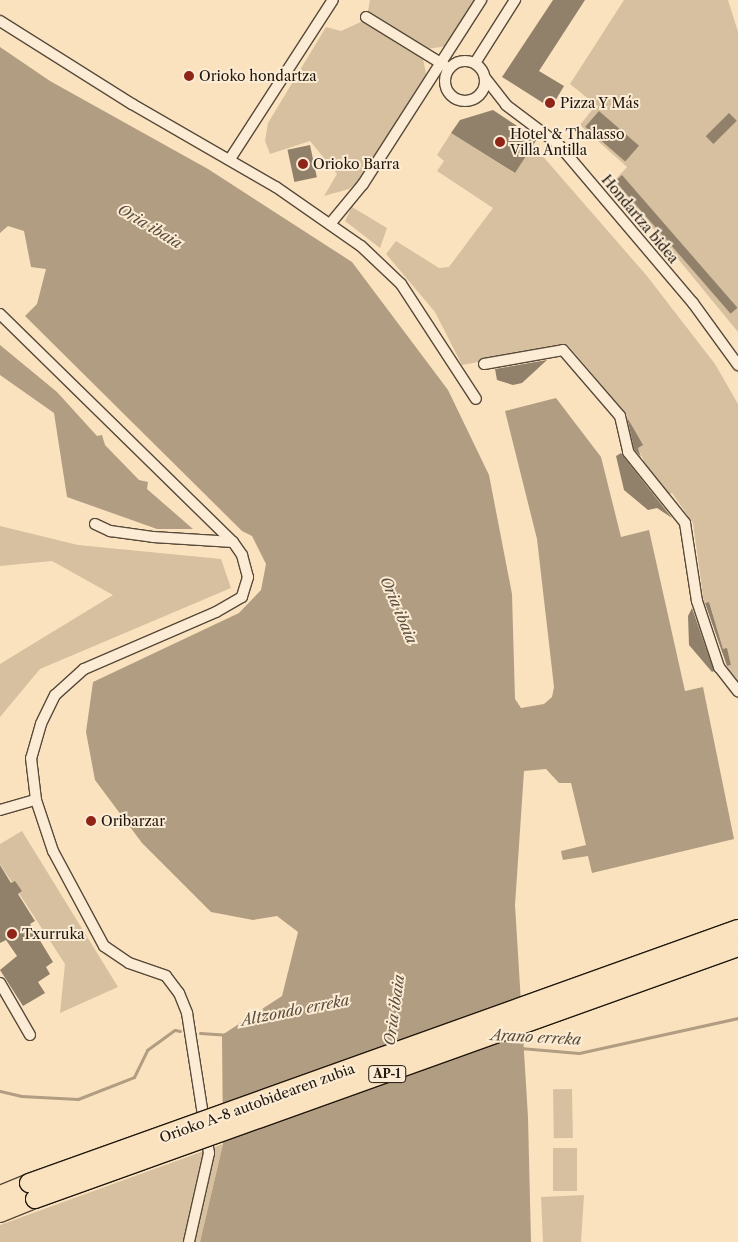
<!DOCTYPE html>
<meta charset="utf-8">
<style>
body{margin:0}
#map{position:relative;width:738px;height:1242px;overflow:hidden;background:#fbe2be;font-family:"Libre Caslon Text",serif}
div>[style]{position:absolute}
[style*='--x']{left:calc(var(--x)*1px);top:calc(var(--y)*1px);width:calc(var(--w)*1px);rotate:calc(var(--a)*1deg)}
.green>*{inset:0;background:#d6c0a0;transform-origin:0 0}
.water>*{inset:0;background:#b19d82}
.stream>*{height:3px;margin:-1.5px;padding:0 1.5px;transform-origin:1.5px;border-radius:1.5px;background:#b19d82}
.building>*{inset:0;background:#92816a;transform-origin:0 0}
.roads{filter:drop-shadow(1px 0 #574a3a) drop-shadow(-1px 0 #574a3a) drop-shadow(0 1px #574a3a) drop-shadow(0 -1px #574a3a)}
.street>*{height:10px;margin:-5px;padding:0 5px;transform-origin:5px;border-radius:5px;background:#fcecd5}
.street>.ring{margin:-5px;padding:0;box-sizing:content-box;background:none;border:10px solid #fcecd5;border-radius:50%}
.highway>*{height:18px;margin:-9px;padding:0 9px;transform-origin:9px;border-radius:9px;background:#fbe2be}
.bridges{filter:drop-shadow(1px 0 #20180e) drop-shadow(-1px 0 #20180e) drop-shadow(0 1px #20180e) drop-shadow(0 -1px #20180e)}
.highway-bridge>*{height:18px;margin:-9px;padding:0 9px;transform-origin:9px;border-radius:9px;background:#fbe2be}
.dots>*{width:14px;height:14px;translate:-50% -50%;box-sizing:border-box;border:2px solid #fcecd5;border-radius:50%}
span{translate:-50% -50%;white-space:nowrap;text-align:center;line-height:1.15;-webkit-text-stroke:4px #fcecd5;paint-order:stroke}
.shield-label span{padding:1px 4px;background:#fcecd5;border:1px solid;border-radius:4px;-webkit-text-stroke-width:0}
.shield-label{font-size:12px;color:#20180e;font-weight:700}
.poi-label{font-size:14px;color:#20180e}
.left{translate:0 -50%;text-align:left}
.street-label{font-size:14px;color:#20180e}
.water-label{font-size:15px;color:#5a4d3c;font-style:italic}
</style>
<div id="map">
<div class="green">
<div style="clip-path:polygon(370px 0,479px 0,447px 46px,427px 49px,368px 11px)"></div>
<div style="clip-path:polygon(624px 0,728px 0,738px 32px,738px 332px,614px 181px,627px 167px,580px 125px,596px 105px,570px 84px)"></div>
<div style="clip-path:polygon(363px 21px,423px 59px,427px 78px,368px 174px,349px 189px,324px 196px,337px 174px,310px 141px,270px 154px,265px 141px,268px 123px,326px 27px,341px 31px)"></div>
<div style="clip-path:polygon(451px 133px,514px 173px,533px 145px,647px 276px,715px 364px,738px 404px,738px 684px,726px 667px,731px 665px,727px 649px,723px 649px,709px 602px,704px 603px,693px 523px,672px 493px,666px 496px,650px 474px,638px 448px,642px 445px,626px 414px,568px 345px,462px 365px,435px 312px,386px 254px,396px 241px,439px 268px,449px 267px,493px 208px,437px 171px,444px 161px,437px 155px)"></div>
<div style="clip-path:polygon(352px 207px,387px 228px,380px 248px,345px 221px)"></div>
<div style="clip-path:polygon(0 526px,78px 545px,221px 559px,231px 588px,40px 669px,0 717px,0 664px,113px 595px,52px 561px,0 566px)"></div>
<div style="clip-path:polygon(22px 831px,118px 987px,60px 1013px,65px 964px,0 864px,0 844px)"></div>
<div style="left:572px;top:1089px;width:49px;height:19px;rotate:89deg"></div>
<div style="clip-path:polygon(223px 1144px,200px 1242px,0 1242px,0 1225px)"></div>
<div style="left:553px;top:1148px;width:24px;height:43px"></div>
<div style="clip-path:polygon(584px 1195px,581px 1242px,543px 1242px,541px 1197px)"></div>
</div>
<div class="water">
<div style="clip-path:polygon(0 47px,50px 81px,208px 169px,352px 262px,448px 390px,489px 475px,512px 594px,515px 699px,521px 708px,544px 704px,552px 697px,554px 687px,537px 539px,505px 411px,556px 398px,601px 457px,621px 537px,649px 530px,685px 691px,703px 687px,734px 839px,592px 873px,588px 856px,563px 860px,562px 856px,561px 851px,586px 845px,571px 783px,559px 783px,546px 769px,524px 771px,515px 905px,528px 1117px,531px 1242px,200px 1242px,223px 1144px,222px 1035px,282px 996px,298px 932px,277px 916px,253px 920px,211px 912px,142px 843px,95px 780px,86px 732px,93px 682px,239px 613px,261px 590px,266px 564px,252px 536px,242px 531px,25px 316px,37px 304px,46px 269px,31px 267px,24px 231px,8px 226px,0 233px)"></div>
<div style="clip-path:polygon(0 345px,57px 392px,97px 436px,102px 435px,105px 445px,139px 480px,148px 482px,147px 489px,193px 529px,157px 529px,67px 497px,54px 413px,0 375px)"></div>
</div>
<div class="stream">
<div style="--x:200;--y:1033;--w:26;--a:4"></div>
<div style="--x:520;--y:1048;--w:59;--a:4.8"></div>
<div style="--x:579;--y:1053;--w:163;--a:-12.4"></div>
<div style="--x:0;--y:1091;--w:22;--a:13"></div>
<div style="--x:21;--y:1096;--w:57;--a:3"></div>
<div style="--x:78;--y:1099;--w:60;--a:-21.4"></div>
<div style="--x:134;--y:1077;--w:30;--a:-64"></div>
<div style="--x:147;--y:1050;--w:34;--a:-36"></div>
<div style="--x:175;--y:1030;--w:5;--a:11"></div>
</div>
<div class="building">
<div style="clip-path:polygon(553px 0,585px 0,539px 71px,564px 86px,551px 108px,502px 77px)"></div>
<div style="clip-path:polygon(493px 110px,537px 139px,515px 173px,451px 133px,460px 120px)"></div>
<div style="left:599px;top:111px;width:53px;height:21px;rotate:41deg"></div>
<div style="left:729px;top:113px;width:11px;height:33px;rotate:45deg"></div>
<div style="left:310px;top:145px;width:33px;height:23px;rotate:78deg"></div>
<div style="left:622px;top:175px;width:176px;height:9px;rotate:49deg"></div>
<div style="clip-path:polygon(547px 360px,522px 383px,513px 385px,497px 380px,495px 369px)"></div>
<div style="clip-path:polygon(627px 417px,643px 445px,638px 448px,641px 457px,634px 449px)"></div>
<div style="clip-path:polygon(621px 453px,623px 456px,672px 518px,657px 508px,648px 510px,624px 490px,616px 456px)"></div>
<div style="clip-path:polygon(709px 602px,723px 649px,727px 648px,731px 665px,727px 666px,705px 603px)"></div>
<div style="clip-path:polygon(692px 608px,714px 671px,712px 672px,689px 645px,688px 616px)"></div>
<div style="clip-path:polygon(0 865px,11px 883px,15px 881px,22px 891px,18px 894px,35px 921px,30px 924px,53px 962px,46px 967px,50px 974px,38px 982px,45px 993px,23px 1006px,0 970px,17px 956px,6px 940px,0 943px)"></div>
</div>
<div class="roads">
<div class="street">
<div style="--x:366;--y:17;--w:92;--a:31.6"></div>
<div style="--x:0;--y:21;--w:156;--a:32.2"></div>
<div style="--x:132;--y:104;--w:166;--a:30"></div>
<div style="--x:276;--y:187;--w:103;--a:34.8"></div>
<div style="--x:361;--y:246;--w:55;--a:43.5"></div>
<div style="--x:401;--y:284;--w:137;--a:56.9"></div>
<div class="ring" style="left:445px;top:61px;width:30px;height:30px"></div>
<div style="--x:475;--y:63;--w:75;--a:-57.6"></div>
<div style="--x:486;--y:79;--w:33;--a:52"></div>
<div style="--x:506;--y:105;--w:66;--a:37"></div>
<div style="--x:559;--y:145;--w:207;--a:49.7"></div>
<div style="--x:693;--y:303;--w:77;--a:54"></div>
<div style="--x:230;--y:159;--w:189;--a:-57.1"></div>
<div style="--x:330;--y:224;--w:52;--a:-50.5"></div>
<div style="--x:363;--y:184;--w:219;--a:-57.3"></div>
<div style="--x:0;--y:314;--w:326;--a:44.4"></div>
<div style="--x:233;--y:542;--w:16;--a:55"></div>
<div style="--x:242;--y:555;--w:23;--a:75"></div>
<div style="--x:248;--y:577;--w:21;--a:107"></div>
<div style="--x:242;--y:597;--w:30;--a:150"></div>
<div style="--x:216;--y:612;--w:144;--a:156.6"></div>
<div style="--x:84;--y:669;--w:39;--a:138"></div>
<div style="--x:55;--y:695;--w:32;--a:116"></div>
<div style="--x:41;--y:724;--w:35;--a:106"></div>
<div style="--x:31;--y:758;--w:42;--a:83.2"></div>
<div style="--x:36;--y:800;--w:54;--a:71.6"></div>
<div style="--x:53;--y:851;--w:108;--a:61.8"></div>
<div style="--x:104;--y:946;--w:30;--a:34"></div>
<div style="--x:129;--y:963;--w:39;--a:19"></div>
<div style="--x:166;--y:976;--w:21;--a:53"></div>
<div style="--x:179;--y:993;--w:22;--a:68"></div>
<div style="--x:187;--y:1013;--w:142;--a:81.1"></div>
<div style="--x:209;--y:1153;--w:91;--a:102.7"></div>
<div style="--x:484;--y:364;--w:80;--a:-10"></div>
<div style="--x:563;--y:350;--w:87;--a:49.2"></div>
<div style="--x:620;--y:416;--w:37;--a:77"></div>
<div style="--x:628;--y:452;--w:91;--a:51.2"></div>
<div style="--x:685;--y:523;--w:79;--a:81.3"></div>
<div style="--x:697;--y:601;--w:70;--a:71.6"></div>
<div style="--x:719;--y:667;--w:31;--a:52"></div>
<div style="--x:95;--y:524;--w:17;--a:25"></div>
<div style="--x:110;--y:531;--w:43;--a:7.9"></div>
<div style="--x:153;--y:537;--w:80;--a:3.6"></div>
<div style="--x:0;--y:810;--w:37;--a:-16"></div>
<div style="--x:0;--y:983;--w:60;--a:60"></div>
</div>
<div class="highway">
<div style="--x:0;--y:1195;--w:31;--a:-22"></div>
<div style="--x:0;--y:1213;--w:38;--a:-22"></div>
</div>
</div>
<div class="bridges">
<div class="highway-bridge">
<div style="--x:29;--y:1183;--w:753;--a:-19.71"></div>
<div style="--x:35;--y:1199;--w:747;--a:-19.72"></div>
</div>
</div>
<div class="dots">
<div style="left:189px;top:76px;background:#8f2418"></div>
<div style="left:550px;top:103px;background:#8f2418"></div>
<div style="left:500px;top:142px;background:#8f2418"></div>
<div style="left:303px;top:164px;background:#8f2418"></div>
<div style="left:91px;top:821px;background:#8f2418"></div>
<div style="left:12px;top:934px;background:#8f2418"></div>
</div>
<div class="shield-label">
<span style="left:387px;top:1074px">AP-1</span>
</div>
<div class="poi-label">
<span class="left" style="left:199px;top:76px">Orioko hondartza</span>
<span class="left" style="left:560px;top:103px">Pizza Y Más</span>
<span class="left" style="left:510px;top:142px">Hotel &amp; Thalasso<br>Villa Antilla</span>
<span class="left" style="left:313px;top:164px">Orioko Barra</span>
<span class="left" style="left:101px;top:821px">Oribarzar</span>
<span class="left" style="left:22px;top:934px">Txurruka</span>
</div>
<div class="street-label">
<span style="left:640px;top:219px;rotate:50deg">Hondartza bidea</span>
<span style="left:257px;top:1103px;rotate:-20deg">Orioko A-8 autobidearen zubia</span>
</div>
<div class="water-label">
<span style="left:150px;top:226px;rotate:31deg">Oria ibaia</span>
<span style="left:399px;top:610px;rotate:67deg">Oria ibaia</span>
<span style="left:295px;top:1010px;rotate:-11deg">Altzondo erreka</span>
<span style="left:394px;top:1010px;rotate:-82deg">Oria ibaia</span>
<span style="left:536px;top:1037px;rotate:3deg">Arano erreka</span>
</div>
</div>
